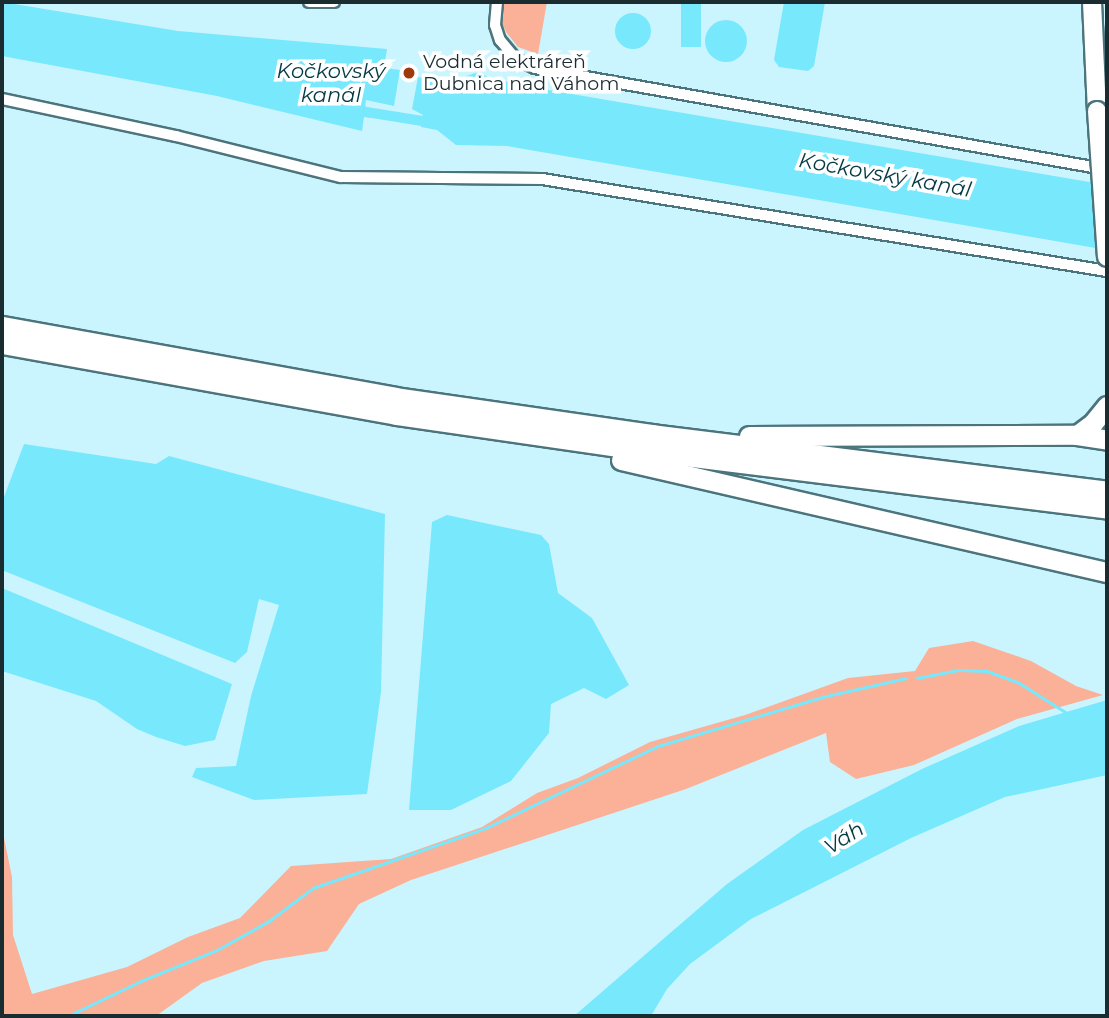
<!DOCTYPE html>
<meta charset="utf-8">
<style>
body{margin:0}
#map{position:relative;width:1109px;height:1018px;overflow:hidden;background:#caf5fe;font-family:Montserrat,sans-serif}
div>[style]{position:absolute}
[style*='--x']{left:calc(var(--x)*1px);top:calc(var(--y)*1px);width:calc(var(--w)*1px);rotate:calc(var(--a)*1deg)}
.green>*{inset:0;background:#fab197}
.water>*{inset:0;background:#78e8fd;transform-origin:0 0}
.round{border-radius:50%}
.stream>*{height:2.5px;margin:-1.25px;padding:0 1.25px;transform-origin:1.25px;border-radius:1.25px;background:#78e8fd}
.canal>*{height:10px;margin:-5px;padding:0 5px;transform-origin:5px;border-radius:5px;background:#78e8fd}
.roads{filter:drop-shadow(2px 0 #4c747c) drop-shadow(-2px 0 #4c747c) drop-shadow(0 2px #4c747c) drop-shadow(0 -2px #4c747c)}
.street>*{height:10px;margin:-5px;padding:0 5px;transform-origin:5px;border-radius:5px;background:#fff}
.primary>*{height:18px;margin:-9px;padding:0 9px;transform-origin:9px;border-radius:9px;background:#fff}
.highway>*{height:19px;margin:-9.5px;padding:0 9.5px;transform-origin:9.5px;border-radius:9.5px;background:#fff}
.bridges{filter:drop-shadow(2px 0 #4c747c) drop-shadow(-2px 0 #4c747c) drop-shadow(0 2px #4c747c) drop-shadow(0 -2px #4c747c)}
.primary-bridge>*{height:18px;margin:-9px;padding:0 9px;transform-origin:9px;border-radius:9px;background:#fff}
.dots>*{width:19px;height:19px;translate:-50% -50%;box-sizing:border-box;border:4px solid #fff;border-radius:50%}
span{translate:-50% -50%;white-space:nowrap;text-align:center;line-height:1.15;-webkit-text-stroke:7px #fff;paint-order:stroke}
.poi-label{font-size:19px;color:#1b2c30}
.left{translate:0 -50%;text-align:left}
.water-label{font-size:21px;color:#043b44;font-style:italic}
.frame{position:absolute;inset:0;border:4px solid #1b2c30;pointer-events:none}
</style>
<div id="map">
<div class="green">
<div style="clip-path:polygon(502px 2px,547px 2px,538px 54px,518px 47px,506px 32px,499px 17px)"></div>
<div style="clip-path:polygon(973px 641px,1031px 661px,1076px 686px,1103px 695px,1017px 719px,914px 765px,856px 779px,830px 762px,826px 733px,686px 789px,411px 880px,359px 904px,327px 951px,264px 961px,202px 983px,156px 1016px,2px 1016px,2px 828px,12px 877px,13px 935px,32px 994px,127px 967px,188px 937px,240px 918px,291px 866px,391px 859px,482px 827px,537px 793px,578px 778px,650px 742px,745px 715px,848px 678px,915px 671px,929px 648px)"></div>
</div>
<div class="water">
<div style="clip-path:polygon(2px 2px,178px 31px,387px 49px,384px 68px,400px 70px,394px 106px,366px 100px,365px 108px,373px 109px,372px 118px,364px 117px,362px 131px,217px 96px,2px 56px)"></div>
<div style="left:681px;top:2px;width:20px;height:45px"></div>
<div style="clip-path:polygon(784px 2px,825px 2px,814px 66px,808px 71px,779px 67px,774px 60px)"></div>
<div class="round" style="left:615px;top:13px;width:36px;height:36px"></div>
<div class="round" style="left:705px;top:20px;width:42px;height:42px"></div>
<div style="clip-path:polygon(475px 73px,519px 85px,1107px 185px,1107px 250px,507px 146px,456px 145px,437px 130px,421px 127px,423px 115px,412px 109px,418px 77px,451px 82px)"></div>
<div style="clip-path:polygon(24px 444px,156px 464px,169px 456px,385px 514px,381px 692px,367px 794px,254px 800px,192px 777px,196px 768px,236px 766px,251px 696px,279px 605px,259px 599px,247px 652px,235px 663px,4px 571px,2px 502px)"></div>
<div style="clip-path:polygon(447px 515px,541px 535px,549px 544px,558px 593px,592px 618px,629px 685px,606px 699px,584px 688px,551px 704px,549px 733px,511px 781px,451px 810px,409px 810px,432px 522px)"></div>
<div style="clip-path:polygon(2px 588px,232px 684px,215px 740px,185px 746px,156px 737px,137px 729px,96px 701px,2px 671px)"></div>
<div style="clip-path:polygon(1107px 700px,1107px 775px,1005px 797px,911px 838px,751px 919px,690px 964px,667px 989px,651px 1016px,574px 1016px,727px 884px,803px 830px,922px 769px,1019px 726px)"></div>
</div>
<div class="stream">
<div style="--x:917;--y:678;--w:43;--a:-10.8"></div>
<div style="--x:959;--y:670;--w:28;--a:2"></div>
<div style="--x:987;--y:671;--w:33;--a:20"></div>
<div style="--x:1018;--y:682;--w:58;--a:32.3"></div>
<div style="--x:68;--y:1016;--w:81;--a:-25.6"></div>
<div style="--x:141;--y:981;--w:82;--a:-22.2"></div>
<div style="--x:217;--y:950;--w:60;--a:-29.1"></div>
<div style="--x:269;--y:921;--w:55;--a:-36.9"></div>
<div style="--x:313;--y:888;--w:183;--a:-19.1"></div>
<div style="--x:486;--y:828;--w:191;--a:-25.5"></div>
<div style="--x:658;--y:746;--w:171;--a:-16.6"></div>
<div style="--x:822;--y:697;--w:86;--a:-12.7"></div>
</div>
<div class="canal">
<div style="--x:360;--y:111;--w:76;--a:9.1"></div>
</div>
<div class="roads">
<div class="street">
<div style="--x:309;--y:2;--w:25;--a:0"></div>
<div style="--x:497;--y:2;--w:23;--a:95"></div>
<div style="--x:495;--y:25;--w:16;--a:72"></div>
<div style="--x:500;--y:40;--w:25;--a:50"></div>
<div style="--x:516;--y:59;--w:21;--a:25"></div>
<div style="--x:535;--y:68;--w:578;--a:10.07"></div>
<div style="--x:2;--y:99;--w:178;--a:12"></div>
<div style="--x:176;--y:136;--w:170;--a:14"></div>
<div style="--x:341;--y:177;--w:201;--a:0.6"></div>
<div style="--x:542;--y:179;--w:572;--a:9.25"></div>
</div>
<div class="primary">
<div style="--x:1092;--y:2;--w:109;--a:87.4"></div>
</div>
<div class="highway">
<div style="--x:2;--y:326;--w:399;--a:10.2"></div>
<div style="--x:395;--y:397;--w:260;--a:8.2"></div>
<div style="--x:652;--y:434;--w:459;--a:7.1"></div>
<div style="--x:2;--y:344;--w:400;--a:10.2"></div>
<div style="--x:396;--y:415;--w:259;--a:8.2"></div>
<div style="--x:652;--y:452;--w:459;--a:7.1"></div>
<div style="--x:1077;--y:435;--w:20;--a:-37"></div>
<div style="--x:1093;--y:423;--w:22;--a:-51"></div>
<div style="--x:749;--y:436;--w:328;--a:-0.2"></div>
<div style="--x:1077;--y:435;--w:30;--a:9"></div>
<div style="--x:621;--y:460;--w:499;--a:13"></div>
</div>
</div>
<div class="bridges">
<div class="primary-bridge">
<div style="--x:1097;--y:111;--w:146;--a:86.1"></div>
</div>
</div>
<div class="dots">
<div style="left:409px;top:73px;background:#9e390b"></div>
</div>
<div class="poi-label">
<span class="left" style="left:423px;top:73px">Vodná elektráreň<br>Dubnica nad Váhom</span>
</div>
<div class="water-label">
<span style="left:331px;top:83px">Kočkovský<br>kanál</span>
<span style="left:885px;top:175px;rotate:10deg">Kočkovský kanál</span>
<span style="left:844px;top:838px;rotate:-32deg">Váh</span>
</div>
<div class="frame"></div>
</div>
